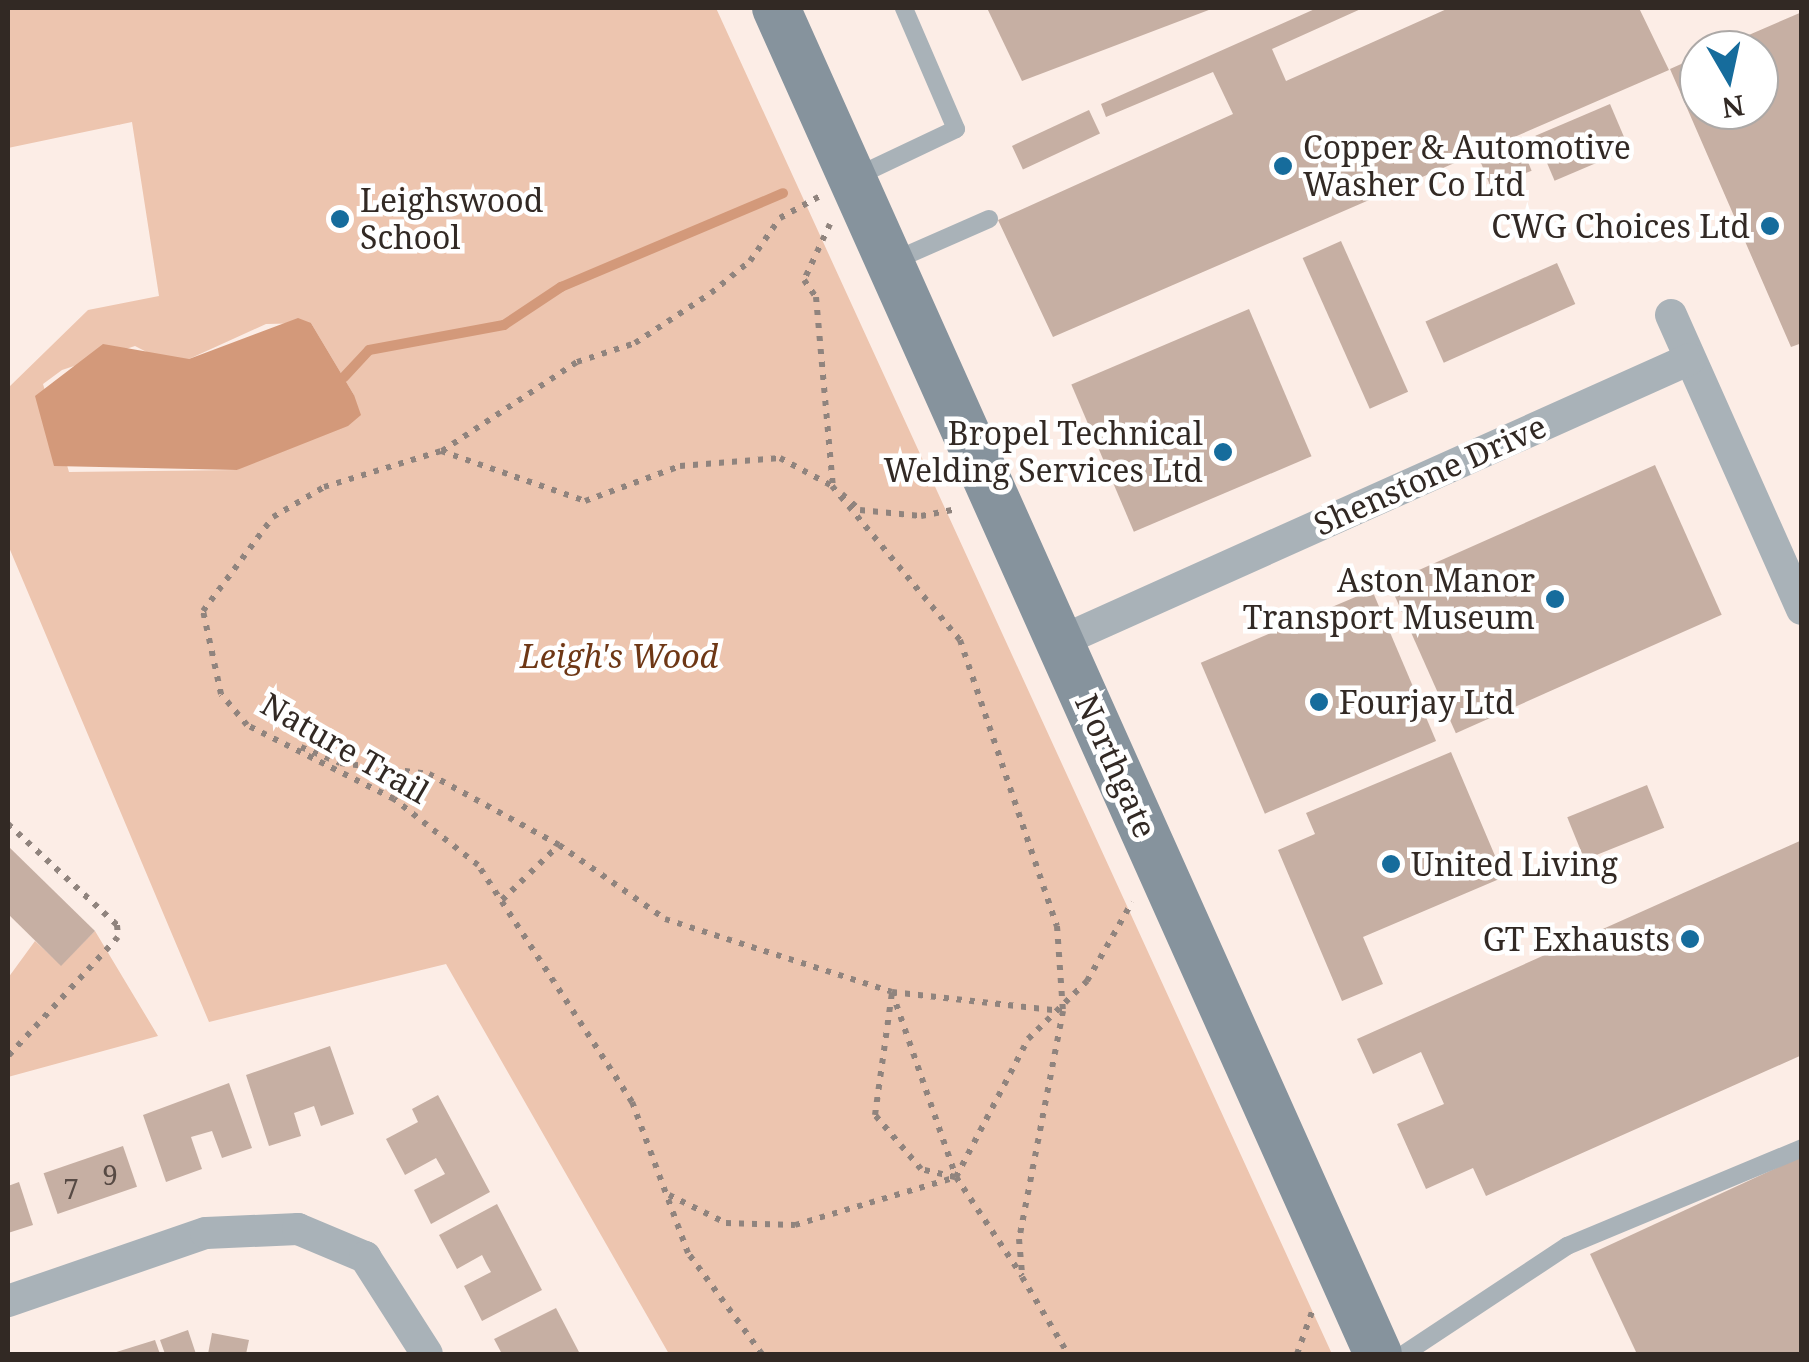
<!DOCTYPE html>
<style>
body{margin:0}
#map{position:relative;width:1809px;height:1362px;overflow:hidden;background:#fcede6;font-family:"Noto Serif",serif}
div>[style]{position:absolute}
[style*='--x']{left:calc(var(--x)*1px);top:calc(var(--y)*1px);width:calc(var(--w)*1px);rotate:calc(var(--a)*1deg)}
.green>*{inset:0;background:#edc5af}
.water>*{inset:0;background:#d3997a}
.stream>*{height:10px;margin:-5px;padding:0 5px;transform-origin:5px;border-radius:5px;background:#d3997a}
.building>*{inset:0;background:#c6afa3;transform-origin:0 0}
.path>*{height:6px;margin-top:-3px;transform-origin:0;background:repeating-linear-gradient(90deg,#90847e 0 5px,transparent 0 13px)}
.service>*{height:18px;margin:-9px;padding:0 9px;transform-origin:9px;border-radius:9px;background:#a9b2b8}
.minor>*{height:32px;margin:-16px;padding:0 16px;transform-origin:16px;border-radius:16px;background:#a9b2b8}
.secondary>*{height:48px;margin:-24px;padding:0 24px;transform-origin:24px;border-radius:24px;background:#86939d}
.dots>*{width:28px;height:28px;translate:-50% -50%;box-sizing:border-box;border:5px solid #fff;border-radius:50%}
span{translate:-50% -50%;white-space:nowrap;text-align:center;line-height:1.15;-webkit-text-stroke:9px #fff;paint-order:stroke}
.number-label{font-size:28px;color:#574a44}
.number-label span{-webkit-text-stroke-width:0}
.poi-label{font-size:32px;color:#322924}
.left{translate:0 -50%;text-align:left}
.right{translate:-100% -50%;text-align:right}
.street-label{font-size:32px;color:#322924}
.park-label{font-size:32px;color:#6e3715;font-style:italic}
.frame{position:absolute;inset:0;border:10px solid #322924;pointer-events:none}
.north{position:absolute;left:1679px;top:30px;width:100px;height:100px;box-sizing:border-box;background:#fff;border:2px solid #ada9a7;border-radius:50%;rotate:171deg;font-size:28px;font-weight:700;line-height:40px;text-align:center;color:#322924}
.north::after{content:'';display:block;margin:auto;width:35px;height:45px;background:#166c9c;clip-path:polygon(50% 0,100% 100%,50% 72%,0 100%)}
</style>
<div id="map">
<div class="green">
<div style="clip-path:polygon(evenodd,8px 8px,716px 8px,1332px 1354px,669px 1354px,446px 964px,209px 1022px,8px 545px,8px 388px,88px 310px,159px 296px,132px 122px,8px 148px,8px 8px,311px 323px,354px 395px,237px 470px,69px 472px,43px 384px,62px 370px,135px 346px,166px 362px,189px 359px,266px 324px,311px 323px)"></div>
<div style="clip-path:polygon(95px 931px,158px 1036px,8px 1077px,8px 978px,35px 941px,61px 965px)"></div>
</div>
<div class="water">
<div style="clip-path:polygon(298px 318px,311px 323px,354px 395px,361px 415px,348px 426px,237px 470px,54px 466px,35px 396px,103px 344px,189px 359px)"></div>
</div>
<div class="stream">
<div style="--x:344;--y:377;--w:37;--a:-47"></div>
<div style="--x:369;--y:350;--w:137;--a:-10.5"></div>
<div style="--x:504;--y:325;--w:69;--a:-33.7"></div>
<div style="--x:561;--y:287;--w:241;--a:-22.9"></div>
</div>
<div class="building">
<div style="clip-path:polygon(987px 8px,1214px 8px,1022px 81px)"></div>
<div style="clip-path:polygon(1317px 8px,1363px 8px,1272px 49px,1286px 81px,1449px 8px,1639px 8px,1669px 70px,1053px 337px,998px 220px,1233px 114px,1213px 72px,1106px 117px,1101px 104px)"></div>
<div style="clip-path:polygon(1802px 12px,1802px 343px,1791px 347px,1670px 69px,1699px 56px,1699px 110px,1759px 110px,1759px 50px,1714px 50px)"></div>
<div style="left:1610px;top:104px;width:49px;height:81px;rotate:67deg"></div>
<div style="left:1089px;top:110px;width:26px;height:85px;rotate:65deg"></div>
<div style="left:1520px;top:142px;width:31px;height:44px;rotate:68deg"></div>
<div style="left:1341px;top:241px;width:165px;height:42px;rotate:66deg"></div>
<div style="left:1557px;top:263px;width:45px;height:144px;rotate:66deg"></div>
<div style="left:1249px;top:309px;width:160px;height:193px;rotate:67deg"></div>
<div style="left:1655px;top:465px;width:164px;height:291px;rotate:66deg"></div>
<div style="left:1372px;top:590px;width:164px;height:186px;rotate:67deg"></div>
<div style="clip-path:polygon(1451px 752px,1504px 877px,1363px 937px,1383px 984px,1342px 1001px,1278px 850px,1315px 834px,1306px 813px)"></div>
<div style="left:1647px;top:785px;width:46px;height:86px;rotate:68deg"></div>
<div style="clip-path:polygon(1802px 840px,1802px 1055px,1486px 1196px,1473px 1168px,1426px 1189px,1397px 1124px,1444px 1104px,1421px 1052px,1373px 1074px,1357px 1039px)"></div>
<div style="clip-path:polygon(8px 846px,95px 931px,61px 966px,8px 914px)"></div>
<div style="clip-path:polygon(330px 1046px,354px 1114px,321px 1126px,314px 1106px,294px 1113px,301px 1136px,269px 1146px,246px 1075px)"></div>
<div style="clip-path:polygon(229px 1083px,252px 1148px,222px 1158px,212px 1131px,191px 1137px,202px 1169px,166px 1182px,143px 1115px)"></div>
<div style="clip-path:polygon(438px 1095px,490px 1192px,431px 1224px,414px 1190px,445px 1174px,436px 1158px,405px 1175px,386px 1139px,418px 1122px,412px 1109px)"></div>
<div style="left:123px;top:1146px;width:43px;height:84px;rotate:71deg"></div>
<div style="clip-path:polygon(1802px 1156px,1802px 1354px,1637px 1354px,1590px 1254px)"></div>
<div style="clip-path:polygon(19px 1182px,33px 1225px,8px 1233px,8px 1186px)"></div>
<div style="clip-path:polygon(497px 1204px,542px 1290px,482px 1321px,464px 1286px,491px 1272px,487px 1265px,482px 1255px,457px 1269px,439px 1235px)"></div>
<div style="clip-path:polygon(556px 1308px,580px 1354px,502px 1354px,494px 1339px)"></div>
<div style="clip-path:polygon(188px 1330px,196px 1354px,165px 1354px,160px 1340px)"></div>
<div style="clip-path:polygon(212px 1333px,249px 1340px,246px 1354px,208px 1354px)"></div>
<div style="clip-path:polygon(155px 1340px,160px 1354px,110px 1354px)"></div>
</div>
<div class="path">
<div style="--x:830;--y:224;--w:62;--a:114.9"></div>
<div style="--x:804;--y:280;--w:21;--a:55"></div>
<div style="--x:816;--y:297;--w:190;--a:84.9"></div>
<div style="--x:442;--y:451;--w:162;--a:-33.4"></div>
<div style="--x:577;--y:362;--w:61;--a:-18.1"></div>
<div style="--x:635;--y:343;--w:91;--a:-33.3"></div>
<div style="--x:711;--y:293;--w:50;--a:-39.4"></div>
<div style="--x:750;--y:261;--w:52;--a:-55.1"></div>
<div style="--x:780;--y:218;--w:46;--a:-28.8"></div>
<div style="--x:842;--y:494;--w:24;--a:42"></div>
<div style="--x:860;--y:510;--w:61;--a:5.6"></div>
<div style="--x:921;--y:516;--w:38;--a:-11"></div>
<div style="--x:301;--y:747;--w:42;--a:22.3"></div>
<div style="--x:340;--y:763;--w:90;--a:7"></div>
<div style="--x:429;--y:774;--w:148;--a:28.6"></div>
<div style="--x:559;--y:845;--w:129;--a:34.9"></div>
<div style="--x:665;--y:919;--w:238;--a:17.8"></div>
<div style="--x:892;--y:992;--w:196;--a:70.9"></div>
<div style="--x:956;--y:1177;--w:119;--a:56.3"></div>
<div style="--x:8;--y:824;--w:149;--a:42.8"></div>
<div style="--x:117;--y:925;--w:12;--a:85"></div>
<div style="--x:118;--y:937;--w:162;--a:132.7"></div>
<div style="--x:502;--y:900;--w:79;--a:-44"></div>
<div style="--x:955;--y:1177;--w:35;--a:-167"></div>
<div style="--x:921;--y:1169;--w:71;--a:-130.4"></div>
<div style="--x:875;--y:1115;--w:124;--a:-82.1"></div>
<div style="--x:892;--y:992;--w:171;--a:6.4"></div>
<div style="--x:669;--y:1195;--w:64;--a:26.2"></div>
<div style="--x:726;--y:1223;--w:69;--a:1.7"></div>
<div style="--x:795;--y:1225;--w:168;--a:-16.6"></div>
<div style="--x:956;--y:1177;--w:156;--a:-62.4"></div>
<div style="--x:1028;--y:1039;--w:83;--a:-44.5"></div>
<div style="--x:1087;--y:981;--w:91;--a:-60.3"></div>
<div style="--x:762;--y:1354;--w:125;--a:-126.2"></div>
<div style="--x:688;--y:1253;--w:161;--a:-110.3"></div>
<div style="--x:632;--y:1102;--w:283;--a:-123"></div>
<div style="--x:478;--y:865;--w:107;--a:-141.8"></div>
<div style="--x:394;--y:799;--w:165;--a:-153.3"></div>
<div style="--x:247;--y:725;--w:40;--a:-130"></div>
<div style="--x:221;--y:694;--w:85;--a:-102.2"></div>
<div style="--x:203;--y:611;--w:117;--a:-53.3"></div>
<div style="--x:273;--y:517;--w:59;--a:-30.5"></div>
<div style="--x:324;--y:487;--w:122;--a:-17.1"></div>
<div style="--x:441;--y:451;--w:152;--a:19.1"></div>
<div style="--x:585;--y:501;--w:101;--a:-20.2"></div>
<div style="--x:680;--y:466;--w:100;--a:-4.6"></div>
<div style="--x:780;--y:458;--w:59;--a:28.3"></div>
<div style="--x:832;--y:486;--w:200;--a:50.3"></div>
<div style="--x:960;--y:640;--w:302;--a:71.3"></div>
<div style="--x:1057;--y:926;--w:85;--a:86"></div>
<div style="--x:1063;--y:1011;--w:232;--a:100.9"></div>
<div style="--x:1019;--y:1239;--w:38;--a:85"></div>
<div style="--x:1022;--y:1277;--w:90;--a:59.1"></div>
<div style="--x:1297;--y:1354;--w:48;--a:-70.4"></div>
</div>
<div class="service">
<div style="--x:853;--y:178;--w:114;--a:-25.4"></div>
<div style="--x:956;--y:129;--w:132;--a:-113.3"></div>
<div style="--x:891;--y:262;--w:107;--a:-23.7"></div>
<div style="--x:1404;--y:1354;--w:196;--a:-33.5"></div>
<div style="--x:1567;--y:1246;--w:255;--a:-22.6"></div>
</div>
<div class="minor">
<div style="--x:1671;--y:315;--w:322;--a:66"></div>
<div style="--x:1061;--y:641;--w:689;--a:-24.15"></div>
<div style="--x:8;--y:1301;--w:209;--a:-19"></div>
<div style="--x:206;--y:1233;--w:92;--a:-2.5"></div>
<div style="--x:298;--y:1229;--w:73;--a:22.7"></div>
<div style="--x:365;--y:1257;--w:115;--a:57.4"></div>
</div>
<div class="secondary">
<div style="--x:776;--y:8;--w:1474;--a:65.9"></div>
</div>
<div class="dots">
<div style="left:1283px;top:166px;background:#166c9c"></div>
<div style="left:340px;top:219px;background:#166c9c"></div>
<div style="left:1770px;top:226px;background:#166c9c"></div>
<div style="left:1223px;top:452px;background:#166c9c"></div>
<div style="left:1555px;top:599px;background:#166c9c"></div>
<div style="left:1319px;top:702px;background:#166c9c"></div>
<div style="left:1391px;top:864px;background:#166c9c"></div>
<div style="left:1690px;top:939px;background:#166c9c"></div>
</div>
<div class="number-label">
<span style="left:110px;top:1174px">9</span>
<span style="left:71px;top:1188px">7</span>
</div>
<div class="poi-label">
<span class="left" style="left:1303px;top:166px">Copper &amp; Automotive<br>Washer Co Ltd</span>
<span class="left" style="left:360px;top:219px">Leighswood<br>School</span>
<span class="right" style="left:1750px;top:226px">CWG Choices Ltd</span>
<span class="right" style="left:1203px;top:452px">Bropel Technical<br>Welding Services Ltd</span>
<span class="right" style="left:1535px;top:599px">Aston Manor<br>Transport Museum</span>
<span class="left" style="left:1339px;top:702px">Fourjay Ltd</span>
<span class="left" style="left:1411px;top:864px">United Living</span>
<span class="right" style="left:1670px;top:939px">GT Exhausts</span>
</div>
<div class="street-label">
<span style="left:1430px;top:475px;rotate:-24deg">Shenstone Drive</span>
<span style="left:345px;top:748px;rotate:30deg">Nature Trail</span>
<span style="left:1116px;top:766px;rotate:66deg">Northgate</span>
</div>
<div class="park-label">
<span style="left:619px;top:656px">Leigh's Wood</span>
</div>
<div class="frame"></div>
<div class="north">N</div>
</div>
